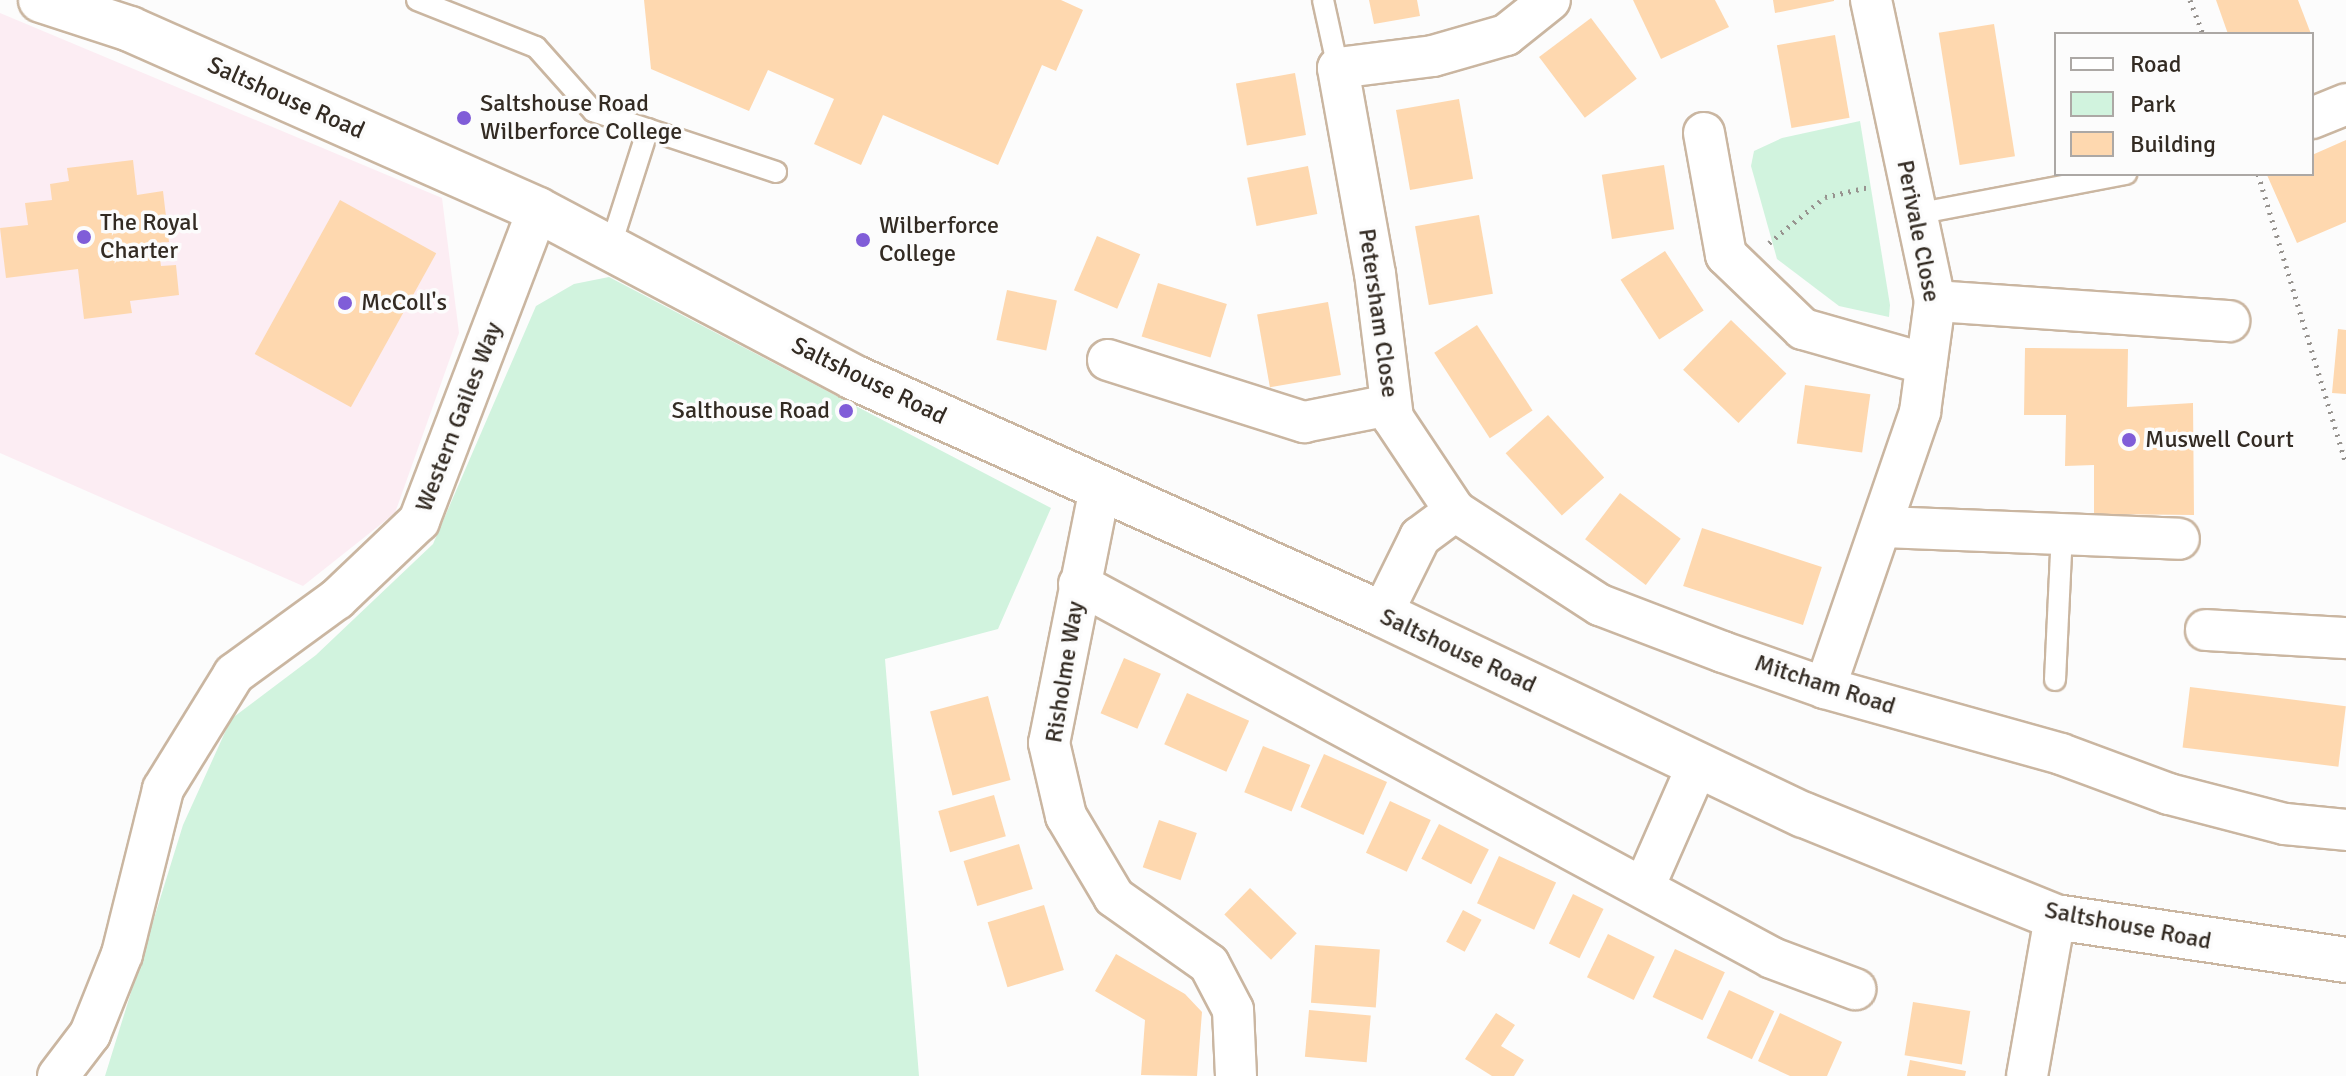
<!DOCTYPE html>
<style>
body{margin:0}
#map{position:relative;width:2346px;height:1076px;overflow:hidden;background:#fcfcfc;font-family:Signika,sans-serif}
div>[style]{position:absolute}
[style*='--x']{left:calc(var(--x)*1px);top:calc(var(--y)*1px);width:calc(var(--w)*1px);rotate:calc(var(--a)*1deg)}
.commercial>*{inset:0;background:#fcedf3}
.green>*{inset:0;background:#d1f3de}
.building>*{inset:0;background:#fed8af;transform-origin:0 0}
.path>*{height:5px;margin-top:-2.5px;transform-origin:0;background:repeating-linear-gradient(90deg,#97938f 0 2px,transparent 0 8px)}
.roads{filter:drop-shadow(2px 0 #cab6a1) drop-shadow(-2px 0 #cab6a1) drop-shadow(0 2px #cab6a1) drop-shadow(0 -2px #cab6a1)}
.lane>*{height:20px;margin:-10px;padding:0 10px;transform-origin:10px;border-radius:10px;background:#fff}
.street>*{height:40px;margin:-20px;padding:0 20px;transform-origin:20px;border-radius:20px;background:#fff}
.secondary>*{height:44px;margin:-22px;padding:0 22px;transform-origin:22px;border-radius:22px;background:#fff}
.dots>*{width:22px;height:22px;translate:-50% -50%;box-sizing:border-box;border:4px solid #fcfcfc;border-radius:50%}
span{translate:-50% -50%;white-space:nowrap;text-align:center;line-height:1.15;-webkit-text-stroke:7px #fcfcfc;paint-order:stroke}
.street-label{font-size:24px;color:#332b23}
.poi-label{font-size:24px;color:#332b23}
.left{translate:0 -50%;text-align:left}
.right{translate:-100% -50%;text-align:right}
.legend{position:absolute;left:2054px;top:32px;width:260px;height:144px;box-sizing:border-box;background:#fcfcfc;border:2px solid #aca8a5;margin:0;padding:10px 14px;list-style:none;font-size:24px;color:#332b23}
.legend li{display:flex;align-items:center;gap:16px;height:40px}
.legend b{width:40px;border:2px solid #aca8a5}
</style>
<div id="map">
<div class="commercial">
<div style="clip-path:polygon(0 13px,442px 198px,459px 333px,395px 513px,303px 586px,0 453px)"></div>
</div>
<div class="green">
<div style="clip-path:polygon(1860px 121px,1890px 305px,1889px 317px,1839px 306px,1777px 259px,1751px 166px,1754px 151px,1782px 138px)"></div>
<div style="clip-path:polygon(609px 277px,1051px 508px,998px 629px,885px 659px,919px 1076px,105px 1076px,183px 825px,231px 719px,316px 655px,433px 544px,536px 306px,574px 284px)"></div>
</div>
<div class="building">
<div style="clip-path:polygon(644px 0,1061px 0,1083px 10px,1056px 71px,1042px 65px,998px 165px,883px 115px,861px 165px,814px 144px,834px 99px,768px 70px,749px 111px,651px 69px)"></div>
<div style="clip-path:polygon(1369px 0,1417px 0,1420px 16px,1374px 24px)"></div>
<div style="clip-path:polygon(1633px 0,1715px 0,1729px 27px,1661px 59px)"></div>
<div style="clip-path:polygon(1773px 0,1834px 0,1834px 1px,1775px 13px)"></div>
<div style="clip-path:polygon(2216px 0,2298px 0,2311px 34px,2228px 34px)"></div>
<div style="left:1591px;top:18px;width:76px;height:65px;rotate:53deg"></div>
<div style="left:1994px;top:24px;width:134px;height:56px;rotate:81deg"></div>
<div style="left:1835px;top:35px;width:84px;height:59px;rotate:80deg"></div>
<div style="left:1295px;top:73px;width:63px;height:60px;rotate:80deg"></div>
<div style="left:1459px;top:99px;width:81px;height:64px;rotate:80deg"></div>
<div style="clip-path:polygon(2346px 140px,2346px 222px,2297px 243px,2267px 175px,2312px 174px,2312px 155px)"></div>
<div style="clip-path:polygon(133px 160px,137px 195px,163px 191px,169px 242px,158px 243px,161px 266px,176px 265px,179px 295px,130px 301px,132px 313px,84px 319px,78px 269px,6px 278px,0 228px,28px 225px,25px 203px,52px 200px,50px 184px,69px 181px,67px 168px)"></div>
<div style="left:1664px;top:165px;width:65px;height:63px;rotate:81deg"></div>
<div style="left:1308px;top:166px;width:49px;height:62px;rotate:79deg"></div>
<div style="left:340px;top:200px;width:110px;height:176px;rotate:29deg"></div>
<div style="left:1479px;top:215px;width:80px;height:65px;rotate:80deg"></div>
<div style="left:1097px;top:236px;width:47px;height:59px;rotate:23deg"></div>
<div style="left:1665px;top:251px;width:71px;height:53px;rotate:57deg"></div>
<div style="left:1158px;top:283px;width:72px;height:56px;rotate:17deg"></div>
<div style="left:1007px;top:290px;width:51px;height:51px;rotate:12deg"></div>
<div style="left:1328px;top:302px;width:74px;height:72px;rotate:80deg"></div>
<div style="left:1731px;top:320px;width:77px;height:69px;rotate:44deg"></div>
<div style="left:1477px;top:325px;width:102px;height:51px;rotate:57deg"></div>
<div style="clip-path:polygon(2338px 329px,2346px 330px,2346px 394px,2332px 393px)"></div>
<div style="clip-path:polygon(2025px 348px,2128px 349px,2127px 407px,2193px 403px,2194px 515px,2094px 514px,2094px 465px,2065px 466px,2066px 415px,2024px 415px)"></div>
<div style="left:1805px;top:385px;width:66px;height:59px;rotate:8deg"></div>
<div style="left:1548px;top:415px;width:84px;height:57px;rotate:48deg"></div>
<div style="left:1620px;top:493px;width:76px;height:58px;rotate:37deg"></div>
<div style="left:1702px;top:528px;width:126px;height:61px;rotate:18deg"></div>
<div style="left:1124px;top:658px;width:40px;height:60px;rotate:23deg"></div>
<div style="left:2190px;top:687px;width:157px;height:61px;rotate:7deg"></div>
<div style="left:1187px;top:693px;width:68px;height:56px;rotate:24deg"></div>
<div style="left:988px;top:696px;width:87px;height:60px;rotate:75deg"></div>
<div style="left:1263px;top:746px;width:51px;height:50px;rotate:22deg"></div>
<div style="left:1324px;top:754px;width:69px;height:58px;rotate:24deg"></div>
<div style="left:994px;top:795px;width:43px;height:58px;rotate:74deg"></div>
<div style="left:1390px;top:801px;width:45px;height:57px;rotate:25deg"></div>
<div style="left:1159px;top:820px;width:40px;height:50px;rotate:19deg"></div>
<div style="left:1439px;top:824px;width:56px;height:39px;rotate:27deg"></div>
<div style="left:1019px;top:844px;width:47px;height:58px;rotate:73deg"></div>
<div style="left:1499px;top:856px;width:63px;height:52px;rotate:25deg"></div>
<div style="left:1250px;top:888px;width:65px;height:37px;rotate:44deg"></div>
<div style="left:1573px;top:894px;width:34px;height:55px;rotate:26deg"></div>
<div style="left:1044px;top:905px;width:68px;height:59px;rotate:73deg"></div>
<div style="left:1463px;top:910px;width:21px;height:36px;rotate:28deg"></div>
<div style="left:1608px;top:934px;width:52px;height:48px;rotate:26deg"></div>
<div style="left:1315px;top:945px;width:65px;height:58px;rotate:4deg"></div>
<div style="left:1675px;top:949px;width:55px;height:53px;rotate:25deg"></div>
<div style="clip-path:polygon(1116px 954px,1185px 994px,1202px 1012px,1197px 1076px,1141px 1075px,1145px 1020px,1095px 991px)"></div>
<div style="left:1729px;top:990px;width:50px;height:53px;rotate:25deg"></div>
<div style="left:1913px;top:1002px;width:58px;height:54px;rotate:9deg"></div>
<div style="left:1309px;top:1010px;width:62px;height:47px;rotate:5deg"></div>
<div style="clip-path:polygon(1496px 1013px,1515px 1025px,1501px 1046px,1524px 1060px,1514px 1076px,1492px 1076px,1465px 1059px)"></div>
<div style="clip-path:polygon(1780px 1013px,1842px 1042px,1827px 1076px,1790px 1076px,1758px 1061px)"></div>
<div style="clip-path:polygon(1910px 1060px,1966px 1071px,1965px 1076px,1907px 1076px)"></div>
</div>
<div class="path">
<div style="--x:2190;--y:0;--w:36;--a:69"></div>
<div style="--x:2258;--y:174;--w:302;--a:73.1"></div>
<div style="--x:1769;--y:243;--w:72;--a:-39.4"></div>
<div style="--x:1825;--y:197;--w:45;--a:-12.8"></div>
</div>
<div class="roads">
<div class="lane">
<div style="--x:417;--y:0;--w:128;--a:21.6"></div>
<div style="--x:536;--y:47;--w:86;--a:48.3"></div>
<div style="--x:593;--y:111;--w:193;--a:18.4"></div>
<div style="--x:1323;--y:0;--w:70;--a:77.6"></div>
<div style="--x:1916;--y:214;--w:214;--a:-10.8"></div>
<div style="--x:610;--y:248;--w:125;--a:-72.3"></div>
<div style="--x:2055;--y:680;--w:146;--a:-87.3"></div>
</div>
<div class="street">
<div style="--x:2312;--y:118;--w:37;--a:-22"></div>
<div style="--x:1704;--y:133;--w:124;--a:79.8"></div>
<div style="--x:1726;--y:255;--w:107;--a:43.9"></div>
<div style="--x:1803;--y:329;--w:128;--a:15.9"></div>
<div style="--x:1935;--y:301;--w:295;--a:3.9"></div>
<div style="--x:1108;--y:360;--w:206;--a:17.6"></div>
<div style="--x:1304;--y:422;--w:88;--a:-11.2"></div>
<div style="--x:1100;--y:488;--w:260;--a:101.3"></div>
<div style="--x:1049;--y:743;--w:75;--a:76.9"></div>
<div style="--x:1066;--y:816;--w:94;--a:59.3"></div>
<div style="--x:1114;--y:897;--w:116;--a:35.2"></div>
<div style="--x:1209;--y:964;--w:52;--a:62.4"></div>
<div style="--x:1233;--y:1010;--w:66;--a:87.4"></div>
<div style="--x:1455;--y:511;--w:112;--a:-123.7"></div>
<div style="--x:1393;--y:418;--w:145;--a:-97.1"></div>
<div style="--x:1375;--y:274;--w:209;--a:-100.2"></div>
<div style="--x:1338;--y:68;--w:96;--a:-7.2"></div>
<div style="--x:1433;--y:56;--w:76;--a:-16"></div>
<div style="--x:1506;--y:35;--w:56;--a:-38.5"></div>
<div style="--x:1885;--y:527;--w:294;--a:2.3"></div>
<div style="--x:1079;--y:584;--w:787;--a:28.35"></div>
<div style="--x:1772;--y:958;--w:89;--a:20.5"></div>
<div style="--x:1382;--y:614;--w:86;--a:-63.7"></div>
<div style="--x:1420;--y:537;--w:44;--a:-36.6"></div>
<div style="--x:1455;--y:511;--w:173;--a:33"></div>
<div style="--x:1600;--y:605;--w:132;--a:20.9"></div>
<div style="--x:1723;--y:652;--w:108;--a:19.4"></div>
<div style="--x:1825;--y:688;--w:245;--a:15.6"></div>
<div style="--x:2061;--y:754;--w:115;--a:20.3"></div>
<div style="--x:2169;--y:794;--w:120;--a:14.5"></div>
<div style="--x:2285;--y:824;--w:61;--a:5.6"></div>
<div style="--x:2206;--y:630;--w:140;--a:3.3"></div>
<div style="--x:1825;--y:688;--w:292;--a:-71"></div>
<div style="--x:1920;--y:412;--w:112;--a:-82.3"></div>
<div style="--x:1935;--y:301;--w:308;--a:-102"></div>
<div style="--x:1645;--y:885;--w:132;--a:-66.3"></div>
<div style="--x:58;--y:1076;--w:53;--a:-52.7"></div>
<div style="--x:90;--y:1034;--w:86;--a:-68.2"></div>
<div style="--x:122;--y:954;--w:170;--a:-76"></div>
<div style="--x:163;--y:789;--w:135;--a:-58.3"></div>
<div style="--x:234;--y:674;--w:127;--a:-36.1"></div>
<div style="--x:337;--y:599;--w:113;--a:-43.6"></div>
<div style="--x:419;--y:521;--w:333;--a:-69.1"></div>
<div style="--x:2027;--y:1076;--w:161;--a:-80"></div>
</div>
<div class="secondary">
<div style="--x:41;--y:0;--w:94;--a:18"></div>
<div style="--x:130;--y:29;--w:446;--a:23.9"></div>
<div style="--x:538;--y:210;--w:357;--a:27.9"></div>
<div style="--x:853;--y:377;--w:580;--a:24.13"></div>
<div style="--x:1382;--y:614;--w:467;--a:25.5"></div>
<div style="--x:1804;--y:815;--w:271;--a:22.1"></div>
<div style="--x:2055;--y:917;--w:294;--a:8.4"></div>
</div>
</div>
<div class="dots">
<div style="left:464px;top:118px;background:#805dd8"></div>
<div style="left:84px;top:237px;background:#805dd8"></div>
<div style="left:863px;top:240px;background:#805dd8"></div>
<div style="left:345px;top:303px;background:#805dd8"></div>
<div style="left:846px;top:411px;background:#805dd8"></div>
<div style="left:2129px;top:440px;background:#805dd8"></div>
</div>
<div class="street-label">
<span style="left:286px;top:98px;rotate:24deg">Saltshouse Road</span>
<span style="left:1918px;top:231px;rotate:79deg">Perivale Close</span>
<span style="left:1378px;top:313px;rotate:82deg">Petersham Close</span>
<span style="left:869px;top:381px;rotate:26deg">Saltshouse Road</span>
<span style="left:459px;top:417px;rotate:-69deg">Western Gailes Way</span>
<span style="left:1458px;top:651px;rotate:25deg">Saltshouse Road</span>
<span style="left:1065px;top:672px;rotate:-81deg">Risholme Way</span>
<span style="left:1825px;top:685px;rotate:18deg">Mitcham Road</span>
<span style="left:2128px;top:926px;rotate:11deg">Saltshouse Road</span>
</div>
<div class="poi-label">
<span class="left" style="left:480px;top:118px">Saltshouse Road<br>Wilberforce College</span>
<span class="left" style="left:100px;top:237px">The Royal<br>Charter</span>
<span class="left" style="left:879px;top:240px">Wilberforce<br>College</span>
<span class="left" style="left:361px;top:303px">McColl's</span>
<span class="right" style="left:830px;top:411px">Salthouse Road</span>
<span class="left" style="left:2145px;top:440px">Muswell Court</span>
</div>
<ul class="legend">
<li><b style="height:10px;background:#fff"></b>Road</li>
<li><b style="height:22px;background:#d1f3de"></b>Park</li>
<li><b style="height:22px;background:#fed8af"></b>Building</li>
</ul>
</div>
